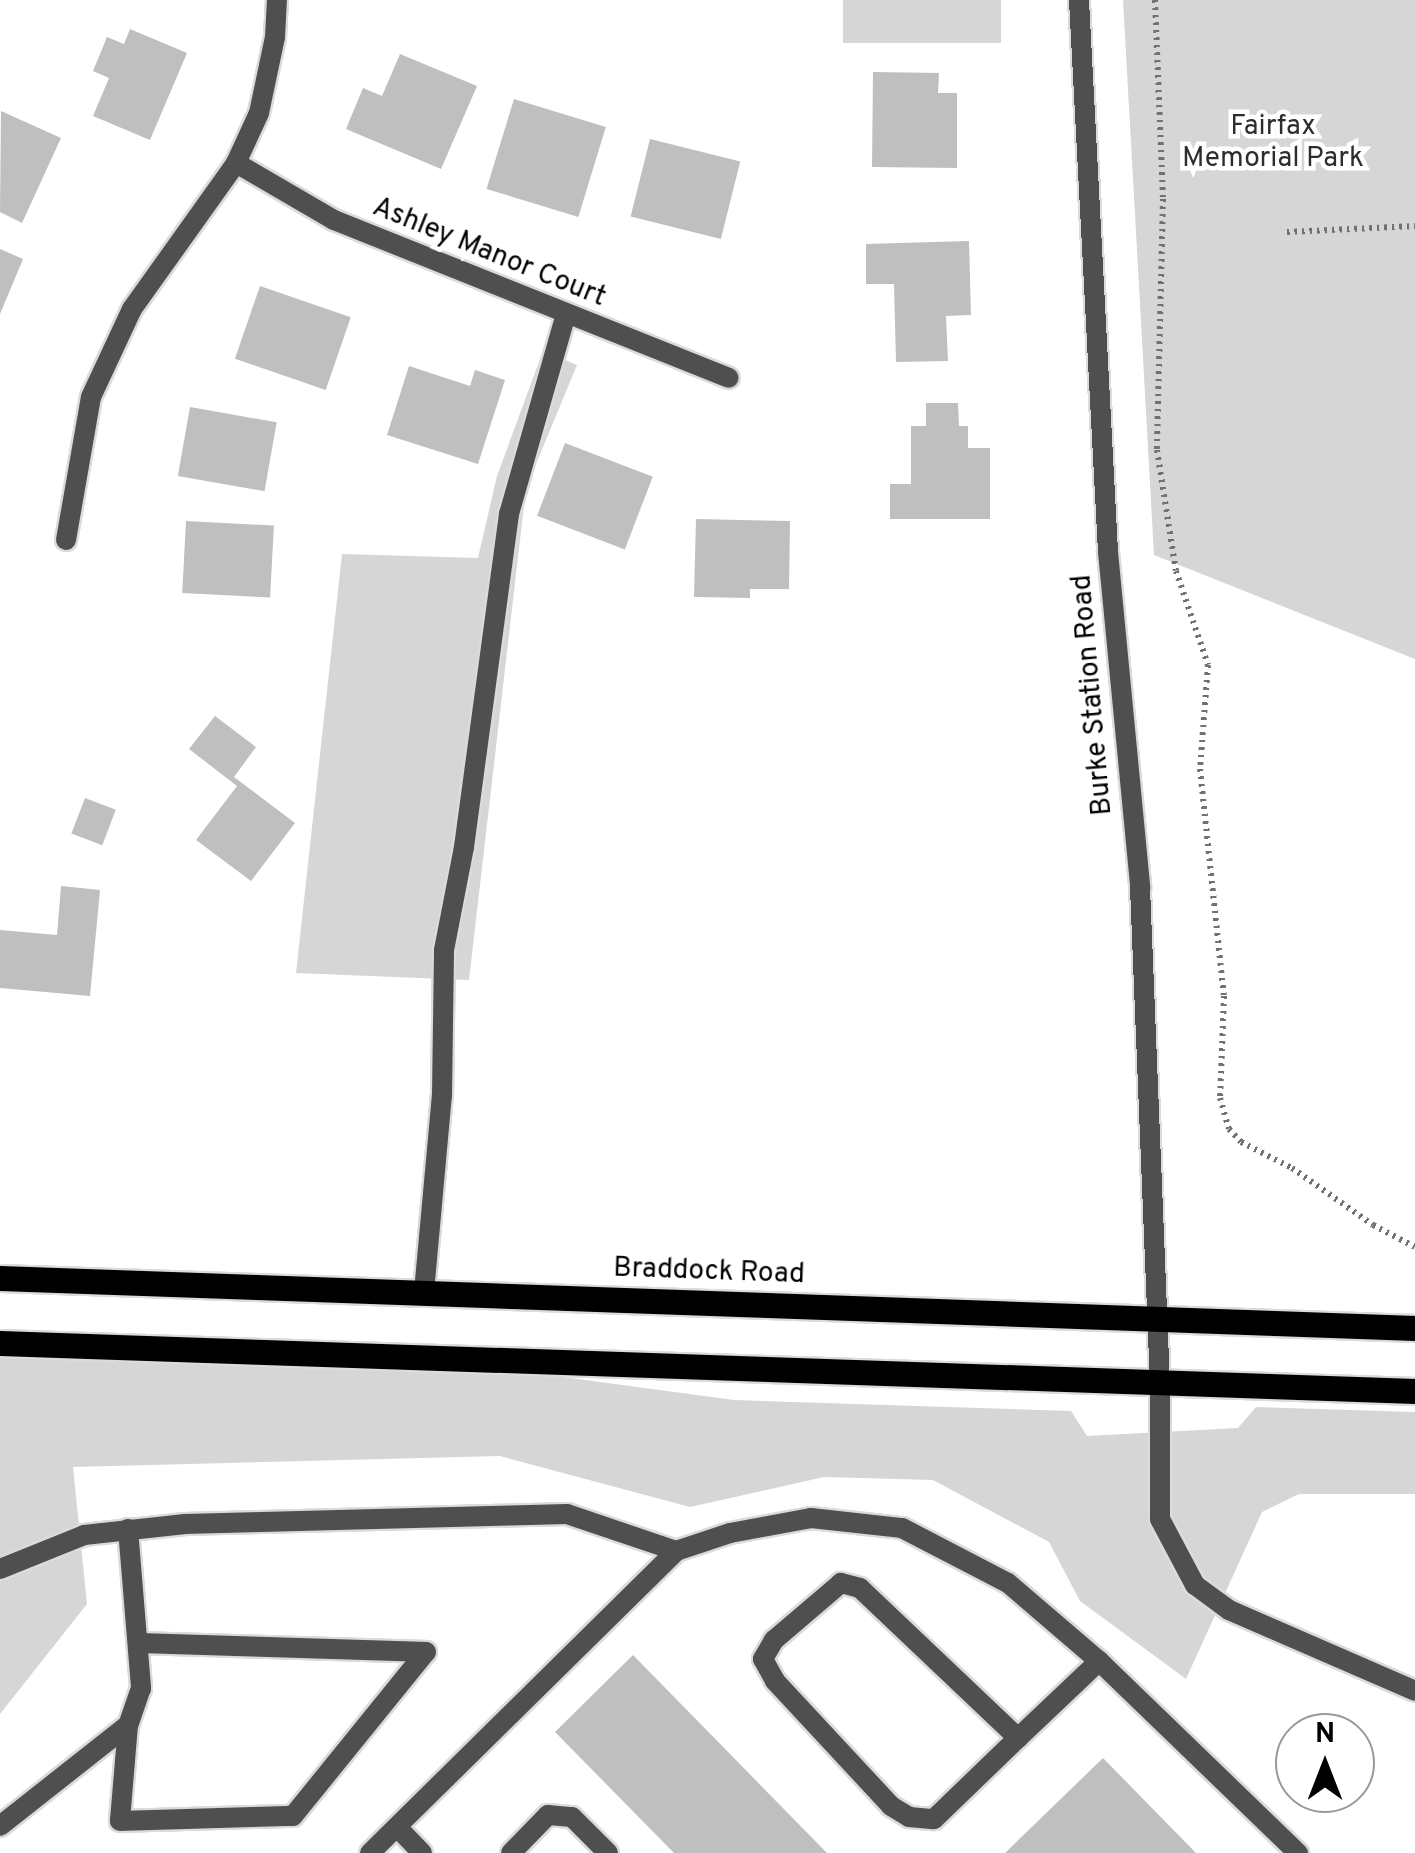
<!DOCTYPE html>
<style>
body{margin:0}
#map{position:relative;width:1415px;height:1853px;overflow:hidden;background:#fff;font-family:Overpass,sans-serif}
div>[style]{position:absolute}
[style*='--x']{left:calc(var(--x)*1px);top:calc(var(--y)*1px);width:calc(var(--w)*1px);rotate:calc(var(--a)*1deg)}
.green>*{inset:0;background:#d6d6d6;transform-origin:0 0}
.building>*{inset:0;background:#bfbfbf;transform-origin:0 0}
.path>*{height:6px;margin-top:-3px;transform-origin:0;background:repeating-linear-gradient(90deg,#717171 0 2.5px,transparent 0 7.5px)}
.roads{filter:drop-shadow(2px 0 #dbdbdb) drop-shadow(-2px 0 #dbdbdb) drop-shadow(0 2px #dbdbdb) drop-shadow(0 -2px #dbdbdb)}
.service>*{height:20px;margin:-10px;padding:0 10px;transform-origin:10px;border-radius:10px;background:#4f4f4f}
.minor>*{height:20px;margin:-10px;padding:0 10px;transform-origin:10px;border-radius:10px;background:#4f4f4f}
.tertiary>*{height:20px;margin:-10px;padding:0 10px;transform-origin:10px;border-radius:10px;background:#4f4f4f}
.primary>*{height:25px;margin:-12.5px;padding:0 12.5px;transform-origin:12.5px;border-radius:12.5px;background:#000}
span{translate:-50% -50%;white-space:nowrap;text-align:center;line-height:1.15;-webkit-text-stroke:9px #fff;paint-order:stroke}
.park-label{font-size:28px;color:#2d2d2d}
.street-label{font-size:28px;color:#000}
.north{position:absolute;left:1275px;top:1713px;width:100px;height:100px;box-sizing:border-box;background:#fff;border:2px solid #999;border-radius:50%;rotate:0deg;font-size:28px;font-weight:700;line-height:40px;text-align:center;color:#000}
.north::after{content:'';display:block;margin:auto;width:35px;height:45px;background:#000;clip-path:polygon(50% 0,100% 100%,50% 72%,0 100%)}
</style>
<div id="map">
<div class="green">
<div style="left:843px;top:0;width:158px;height:43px"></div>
<div style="clip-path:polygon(1123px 0,1415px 0,1415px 659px,1154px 555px)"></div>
<div style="clip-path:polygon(543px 351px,577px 365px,526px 488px,469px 980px,296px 973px,342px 554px,478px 558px,497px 476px)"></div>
<div style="clip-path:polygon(0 1357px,548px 1375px,734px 1400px,1071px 1411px,1087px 1436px,1238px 1428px,1256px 1407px,1415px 1412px,1415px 1494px,1299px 1494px,1262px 1512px,1186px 1679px,1080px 1601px,1049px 1542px,933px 1480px,824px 1477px,690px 1507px,500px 1456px,73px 1467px,87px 1604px,0 1714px)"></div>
</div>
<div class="building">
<div style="clip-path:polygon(130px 29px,187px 53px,150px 140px,93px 116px,109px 78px,93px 71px,107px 37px,124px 44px)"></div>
<div style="clip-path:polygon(400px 54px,477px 86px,441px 169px,346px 129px,363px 88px,382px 96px)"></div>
<div style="clip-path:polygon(873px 72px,939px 73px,938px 93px,957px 93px,957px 168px,872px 167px)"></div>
<div style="left:514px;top:99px;width:96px;height:94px;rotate:17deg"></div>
<div style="clip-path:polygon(1px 111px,61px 138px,22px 223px,0 212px)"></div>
<div style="left:650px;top:139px;width:93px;height:80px;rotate:14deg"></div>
<div style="clip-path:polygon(969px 241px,971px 315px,946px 316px,948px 361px,896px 362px,894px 284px,866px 284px,866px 244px)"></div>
<div style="clip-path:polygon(0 249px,23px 259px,0 314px)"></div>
<div style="left:260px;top:286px;width:96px;height:77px;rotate:19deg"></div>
<div style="clip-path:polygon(409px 366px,470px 386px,475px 370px,505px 380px,478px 464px,387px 435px)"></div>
<div style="clip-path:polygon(926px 403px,958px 403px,959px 426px,968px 426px,968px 448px,990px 448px,990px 519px,890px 519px,890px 484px,911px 484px,911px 426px,926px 426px)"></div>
<div style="left:190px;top:407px;width:88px;height:70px;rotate:10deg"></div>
<div style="left:565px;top:443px;width:94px;height:78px;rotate:21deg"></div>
<div style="clip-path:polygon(696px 519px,790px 521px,789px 589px,750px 589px,750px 598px,694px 597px)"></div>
<div style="left:186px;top:521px;width:88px;height:72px;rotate:3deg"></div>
<div style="clip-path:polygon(215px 716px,256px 747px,234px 777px,295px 823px,251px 881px,196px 840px,237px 786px,189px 749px)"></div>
<div style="left:85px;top:798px;width:33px;height:38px;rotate:21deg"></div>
<div style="clip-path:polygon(61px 886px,100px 890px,90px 996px,0 988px,0 930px,57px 935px)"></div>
<div style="clip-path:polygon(633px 1655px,827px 1853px,674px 1853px,555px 1732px)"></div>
<div style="clip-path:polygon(1103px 1758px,1196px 1853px,1005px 1853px)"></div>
</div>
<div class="path">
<div style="--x:1155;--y:0;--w:199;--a:87.7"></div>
<div style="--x:1163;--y:199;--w:251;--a:91.4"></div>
<div style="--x:1157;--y:450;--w:122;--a:81.1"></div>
<div style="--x:1176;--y:571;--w:99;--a:71.2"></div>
<div style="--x:1208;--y:665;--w:104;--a:94.4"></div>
<div style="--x:1200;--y:769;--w:228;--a:84"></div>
<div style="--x:1224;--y:996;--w:102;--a:92.2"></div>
<div style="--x:1220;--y:1098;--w:32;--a:74"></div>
<div style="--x:1229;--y:1129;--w:18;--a:47"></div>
<div style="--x:1241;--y:1142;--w:57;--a:27"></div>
<div style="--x:1292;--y:1168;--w:99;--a:35.1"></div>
<div style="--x:1373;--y:1225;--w:47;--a:27.6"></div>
<div style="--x:1287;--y:232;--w:128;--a:-2.7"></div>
</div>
<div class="roads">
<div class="service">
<div style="--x:424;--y:1292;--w:198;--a:-84.8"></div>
<div style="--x:442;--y:1095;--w:145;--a:-89.2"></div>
<div style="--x:444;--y:950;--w:105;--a:-79"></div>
<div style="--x:464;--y:847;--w:336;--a:-82.3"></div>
<div style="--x:509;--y:514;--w:208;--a:-74.1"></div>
<div style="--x:1160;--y:1384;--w:135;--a:90"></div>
<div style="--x:1160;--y:1519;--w:75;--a:62.1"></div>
<div style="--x:1195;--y:1585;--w:42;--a:36.3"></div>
<div style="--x:1229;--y:1610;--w:203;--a:23.5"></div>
<div style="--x:128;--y:1529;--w:160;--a:85.3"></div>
<div style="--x:141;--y:1688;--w:39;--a:109"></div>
<div style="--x:128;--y:1725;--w:96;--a:94.8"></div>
<div style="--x:120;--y:1821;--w:173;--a:-1.7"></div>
<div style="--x:293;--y:1816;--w:211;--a:-51"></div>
<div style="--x:426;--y:1652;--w:285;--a:-178.2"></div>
<div style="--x:0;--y:1569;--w:91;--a:-22"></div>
<div style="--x:84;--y:1535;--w:102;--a:-6.2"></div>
<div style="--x:185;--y:1524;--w:382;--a:-1.5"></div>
<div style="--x:567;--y:1514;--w:115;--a:18.7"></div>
<div style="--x:1018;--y:1738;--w:218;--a:-136.5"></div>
<div style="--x:860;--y:1588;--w:20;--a:-165"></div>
<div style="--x:841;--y:1583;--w:88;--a:139.6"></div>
<div style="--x:774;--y:1640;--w:22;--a:120"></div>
<div style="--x:763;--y:1659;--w:25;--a:61"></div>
<div style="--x:775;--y:1681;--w:171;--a:47.1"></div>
<div style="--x:891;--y:1806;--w:21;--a:31"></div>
<div style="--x:909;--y:1817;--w:25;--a:5"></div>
<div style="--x:934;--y:1819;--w:117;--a:-44"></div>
<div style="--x:1018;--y:1738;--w:112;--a:-43.5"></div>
<div style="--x:0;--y:1826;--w:163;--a:-38.3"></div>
<div style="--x:397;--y:1827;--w:36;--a:46"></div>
<div style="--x:370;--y:1853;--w:430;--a:-44.6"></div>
<div style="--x:676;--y:1551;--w:57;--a:-18.4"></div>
<div style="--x:730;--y:1533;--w:82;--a:-10.5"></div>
<div style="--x:811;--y:1518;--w:92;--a:6.3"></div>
<div style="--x:902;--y:1528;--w:119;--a:27.4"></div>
<div style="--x:1008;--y:1583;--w:120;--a:40.6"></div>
<div style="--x:1099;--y:1661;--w:277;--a:44"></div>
<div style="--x:511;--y:1853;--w:53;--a:-45.8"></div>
<div style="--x:548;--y:1815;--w:24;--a:5"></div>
<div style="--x:572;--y:1817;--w:51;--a:45"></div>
</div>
<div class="minor">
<div style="--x:236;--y:163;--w:113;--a:30.2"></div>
<div style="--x:334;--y:220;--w:425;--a:21.8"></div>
<div style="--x:66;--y:540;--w:145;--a:-80.1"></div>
<div style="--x:91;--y:397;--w:97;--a:-65"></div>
<div style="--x:132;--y:309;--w:179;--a:-54.5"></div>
<div style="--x:236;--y:163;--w:55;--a:-65.3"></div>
<div style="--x:259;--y:113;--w:78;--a:-78.1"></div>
<div style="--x:275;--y:37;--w:37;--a:-87"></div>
</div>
<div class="tertiary">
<div style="--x:1079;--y:0;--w:553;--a:86.99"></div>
<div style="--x:1108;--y:552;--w:337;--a:84.5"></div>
<div style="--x:1140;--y:887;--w:497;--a:87.7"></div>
</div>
<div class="primary">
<div style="--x:0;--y:1278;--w:1416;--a:2.02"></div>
<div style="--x:0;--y:1343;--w:1416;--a:1.94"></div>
</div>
</div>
<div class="park-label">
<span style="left:1273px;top:143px">Fairfax<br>Memorial Park</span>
</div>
<div class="street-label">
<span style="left:489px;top:253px;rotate:22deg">Ashley Manor Court</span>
<span style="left:1093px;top:695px;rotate:-95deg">Burke Station Road</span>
<span style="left:709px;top:1272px;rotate:2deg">Braddock Road</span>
</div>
<div class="north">N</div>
</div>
